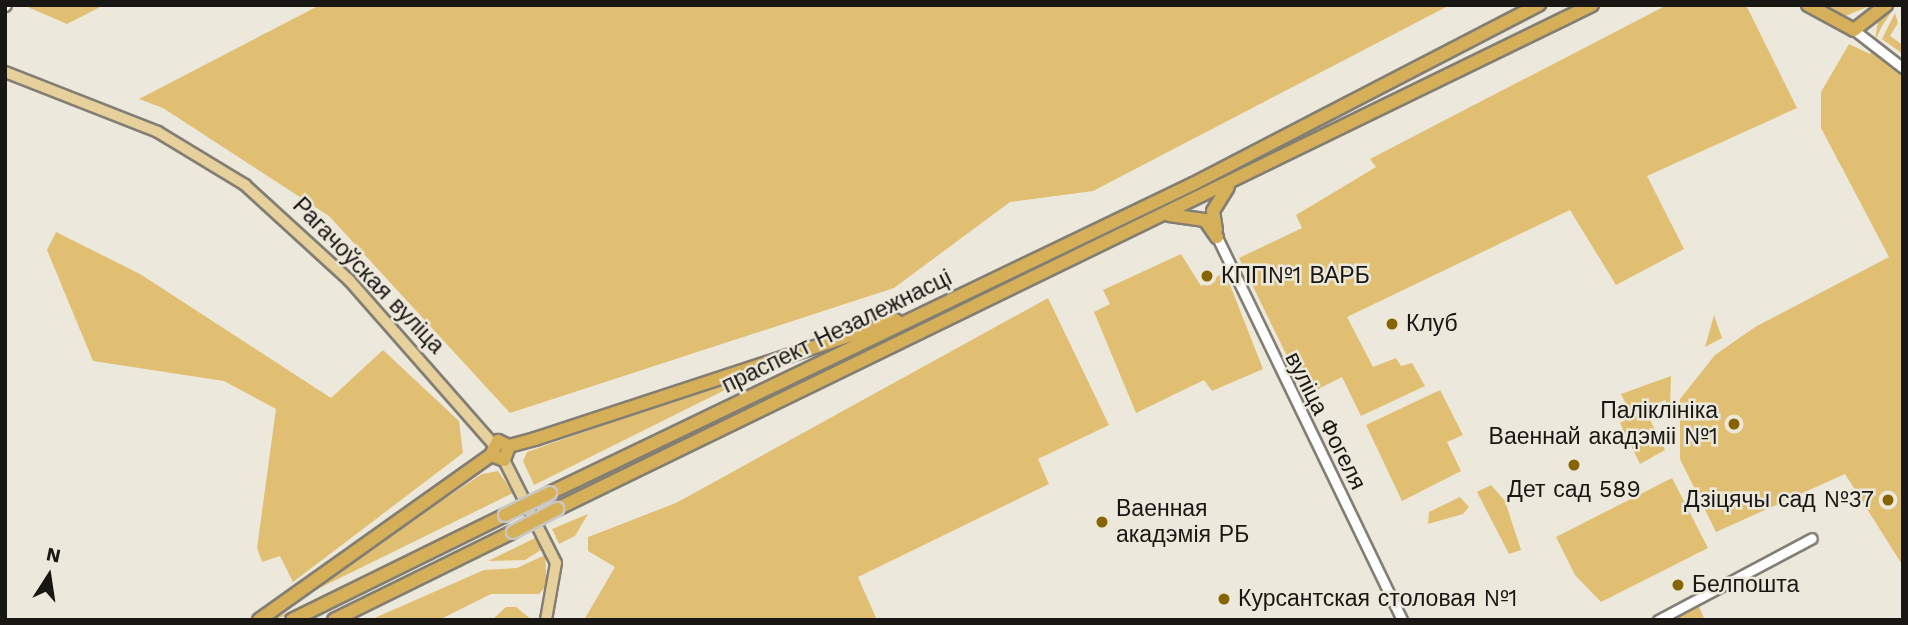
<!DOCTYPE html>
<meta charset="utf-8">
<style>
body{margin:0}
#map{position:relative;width:1908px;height:625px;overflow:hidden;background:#ede8dc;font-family:"Work Sans",sans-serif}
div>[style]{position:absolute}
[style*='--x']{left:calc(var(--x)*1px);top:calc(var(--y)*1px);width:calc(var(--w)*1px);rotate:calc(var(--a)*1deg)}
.green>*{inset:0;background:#e1bf72}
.roads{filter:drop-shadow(2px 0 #837e74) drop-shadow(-2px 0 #837e74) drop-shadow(0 2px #837e74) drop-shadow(0 -2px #837e74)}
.minor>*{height:9px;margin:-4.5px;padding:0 4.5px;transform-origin:4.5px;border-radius:4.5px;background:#fff}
.major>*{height:10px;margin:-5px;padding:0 5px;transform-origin:5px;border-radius:5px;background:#e6d09b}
.highway>*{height:12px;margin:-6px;padding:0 6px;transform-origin:6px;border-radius:6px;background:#d5b058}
.bridges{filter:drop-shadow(2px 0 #c8c7c6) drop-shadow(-2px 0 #c8c7c6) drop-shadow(0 2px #c8c7c6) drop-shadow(0 -2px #c8c7c6)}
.highway-bridge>*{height:12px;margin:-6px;padding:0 6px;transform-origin:6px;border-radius:6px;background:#d5b058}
.dots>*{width:19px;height:19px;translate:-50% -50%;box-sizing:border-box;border:4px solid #ede8dc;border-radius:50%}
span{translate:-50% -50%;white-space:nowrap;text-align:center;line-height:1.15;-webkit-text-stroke:5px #ede8dc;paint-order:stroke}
.street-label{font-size:23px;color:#191713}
.poi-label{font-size:23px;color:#191713}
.left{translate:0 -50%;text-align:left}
.right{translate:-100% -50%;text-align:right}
.frame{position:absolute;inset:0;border:7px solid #191713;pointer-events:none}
.north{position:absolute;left:14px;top:541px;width:70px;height:70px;-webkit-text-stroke:5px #ede8dc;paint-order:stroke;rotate:12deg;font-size:19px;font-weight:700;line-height:28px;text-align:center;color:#191713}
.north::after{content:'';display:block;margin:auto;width:24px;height:32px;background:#191713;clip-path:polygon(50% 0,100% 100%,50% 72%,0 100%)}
</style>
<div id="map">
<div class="green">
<div style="clip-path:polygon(23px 5px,104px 5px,67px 24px)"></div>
<div style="clip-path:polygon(320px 5px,1450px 5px,1093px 191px,1010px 202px,894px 288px,510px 413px,329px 216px,163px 108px,139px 99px)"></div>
<div style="clip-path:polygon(1667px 5px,1746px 5px,1797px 108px,1647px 176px,1684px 249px,1616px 285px,1570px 210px,1347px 317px,1373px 367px,1396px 358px,1401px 366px,1412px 363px,1425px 386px,1361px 416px,1342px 377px,1306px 395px,1239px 258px,1302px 228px,1296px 215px,1376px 167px,1370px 159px)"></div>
<div style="clip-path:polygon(1819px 5px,1872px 5px,1843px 17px)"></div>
<div style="clip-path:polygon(1892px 11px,1882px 26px,1875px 41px,1878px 20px)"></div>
<div style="clip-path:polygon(1895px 13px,1898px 23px,1890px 36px,1903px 45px,1903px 54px,1882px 39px)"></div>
<div style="clip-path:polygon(1849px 44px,1870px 54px,1874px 47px,1903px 68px,1903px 566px,1845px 474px,1716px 532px,1680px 459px,1680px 399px,1715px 355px,1755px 327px,1889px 257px,1821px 128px,1821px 92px)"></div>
<div style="clip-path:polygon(56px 232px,140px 274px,331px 398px,383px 350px,459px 421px,463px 453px,293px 582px,280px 556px,262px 562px,257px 548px,276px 409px,224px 381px,93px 361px,47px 250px)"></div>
<div style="clip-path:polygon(1181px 254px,1201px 286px,1225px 272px,1263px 369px,1212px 391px,1204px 380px,1136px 413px,1094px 312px,1110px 304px,1103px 290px)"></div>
<div style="clip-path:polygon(1048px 298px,1109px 425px,1038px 459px,1049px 484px,858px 577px,877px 620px,584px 620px,615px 567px,588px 551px,588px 537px,676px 503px)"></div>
<div style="clip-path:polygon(1714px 315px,1722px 338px,1705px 347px)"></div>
<div style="clip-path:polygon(775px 365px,534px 485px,523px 461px,527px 452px)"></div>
<div style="clip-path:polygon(1671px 376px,1670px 410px,1665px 400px,1645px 410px,1665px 450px,1640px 464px,1620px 423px,1632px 416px,1621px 394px)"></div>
<div style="clip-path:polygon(1440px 390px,1463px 435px,1447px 442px,1461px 471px,1402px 501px,1366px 425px)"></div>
<div style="clip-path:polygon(498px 471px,513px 493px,285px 605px,482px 474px)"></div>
<div style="clip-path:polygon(1672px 478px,1708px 548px,1601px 602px,1575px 575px,1556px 537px)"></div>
<div style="clip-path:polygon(1491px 485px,1505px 501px,1521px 550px,1509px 554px,1477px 492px)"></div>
<div style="clip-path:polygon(1460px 497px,1469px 507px,1463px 514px,1428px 524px,1429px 512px)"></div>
<div style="clip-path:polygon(588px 514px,575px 536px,559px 544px,552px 529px)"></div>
<div style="clip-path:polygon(480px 518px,409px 559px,297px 612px,272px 620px)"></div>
<div style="clip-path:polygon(537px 537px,541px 550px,525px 560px,488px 561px)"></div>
<div style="clip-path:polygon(545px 555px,547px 585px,539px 594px,491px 594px,439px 620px,370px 620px,484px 570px,517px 568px)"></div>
<div style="clip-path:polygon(506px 607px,516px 607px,532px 620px,492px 620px)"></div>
<div style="clip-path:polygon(1699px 607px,1705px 620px,1671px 620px,1691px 610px)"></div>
</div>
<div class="roads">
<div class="minor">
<div style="--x:5;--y:6;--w:1;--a:-45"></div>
<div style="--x:1854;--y:30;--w:62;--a:37.8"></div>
<div style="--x:1217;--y:237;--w:425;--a:64.2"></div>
<div style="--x:1658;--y:620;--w:174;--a:-28"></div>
</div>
<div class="major">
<div style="--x:5;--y:72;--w:164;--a:21.4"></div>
<div style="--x:158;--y:132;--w:102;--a:31.3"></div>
<div style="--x:245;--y:185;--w:141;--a:42.4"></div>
<div style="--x:349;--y:280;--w:218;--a:48.7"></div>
<div style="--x:504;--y:460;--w:115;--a:63.2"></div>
<div style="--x:556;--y:563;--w:58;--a:100"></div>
</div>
<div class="highway">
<div style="--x:1808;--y:5;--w:52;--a:28.5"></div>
<div style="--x:1854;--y:30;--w:41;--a:-38"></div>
<div style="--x:1169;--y:215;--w:36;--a:8"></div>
<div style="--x:1205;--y:220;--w:21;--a:55"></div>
<div style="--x:1216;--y:230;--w:19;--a:-99"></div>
<div style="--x:1213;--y:211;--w:28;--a:-58"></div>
<div style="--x:491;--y:455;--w:16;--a:-63"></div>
<div style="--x:498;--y:441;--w:12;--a:24"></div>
<div style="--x:509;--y:446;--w:27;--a:-15"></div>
<div style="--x:535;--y:439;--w:380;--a:-18.2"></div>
<div style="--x:491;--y:455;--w:14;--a:21"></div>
<div style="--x:504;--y:460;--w:15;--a:-70"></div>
<div style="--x:550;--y:493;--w:713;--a:-25.67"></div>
<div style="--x:1193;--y:184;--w:390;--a:-27.4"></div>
<div style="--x:557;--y:509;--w:1151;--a:-25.96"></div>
<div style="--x:259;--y:620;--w:285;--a:-35.4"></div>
<div style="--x:292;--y:620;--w:237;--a:-26.2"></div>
<div style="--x:334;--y:620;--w:199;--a:-26.2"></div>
</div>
</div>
<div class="bridges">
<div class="highway-bridge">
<div style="--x:505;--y:515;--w:50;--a:-26.1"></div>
<div style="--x:513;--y:532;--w:50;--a:-27.6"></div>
</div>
</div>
<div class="dots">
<div style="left:1207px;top:276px;background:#866500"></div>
<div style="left:1392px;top:324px;background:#866500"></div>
<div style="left:1734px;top:424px;background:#866500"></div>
<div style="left:1574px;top:465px;background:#866500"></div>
<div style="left:1888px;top:500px;background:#866500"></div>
<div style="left:1102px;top:522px;background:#866500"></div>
<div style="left:1678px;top:585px;background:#866500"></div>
<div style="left:1224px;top:599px;background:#866500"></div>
</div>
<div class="street-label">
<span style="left:368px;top:276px;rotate:46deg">Рагачоўская вуліца</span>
<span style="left:837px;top:332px;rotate:-26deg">праспект Незалежнасці</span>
<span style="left:1325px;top:421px;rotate:63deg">вуліца Фогеля</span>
</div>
<div class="poi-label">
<span class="left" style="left:1221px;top:276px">КПП№1 ВАРБ</span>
<span class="left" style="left:1406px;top:324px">Клуб</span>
<span class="right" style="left:1718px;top:424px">Паліклініка<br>Ваеннай акадэміі №1</span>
<span style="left:1574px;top:490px">Дет сад 589</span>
<span class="right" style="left:1874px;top:500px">Дзіцячы сад №37</span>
<span class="left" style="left:1116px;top:522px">Ваенная<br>акадэмія РБ</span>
<span class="left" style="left:1692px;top:585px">Белпошта</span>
<span class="left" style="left:1238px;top:599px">Курсантская столовая №1</span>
</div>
<div class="frame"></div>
<div class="north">N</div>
</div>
